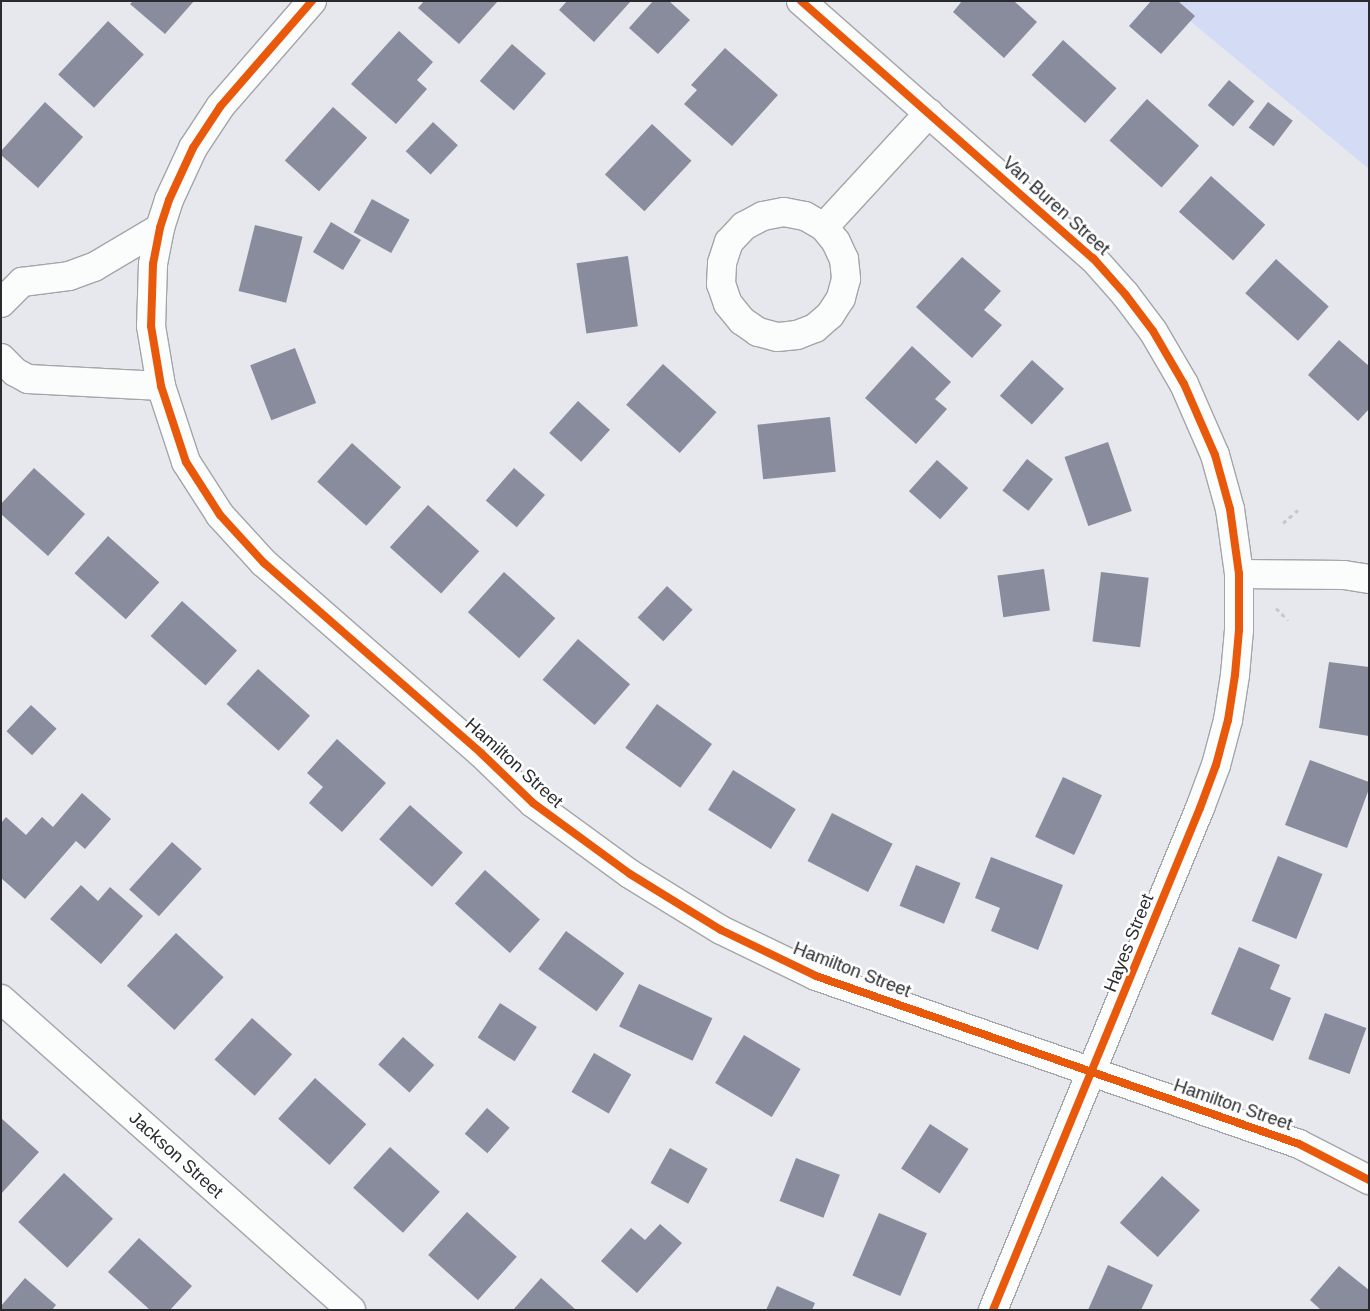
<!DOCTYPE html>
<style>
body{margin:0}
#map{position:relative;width:1370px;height:1311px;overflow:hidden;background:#e6e8ee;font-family:Helvetica,sans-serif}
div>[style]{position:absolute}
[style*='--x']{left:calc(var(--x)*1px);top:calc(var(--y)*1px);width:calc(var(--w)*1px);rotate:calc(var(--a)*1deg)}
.green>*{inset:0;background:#d4dbf4}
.building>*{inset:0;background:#898c9c;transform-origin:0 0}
.path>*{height:3px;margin-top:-1.5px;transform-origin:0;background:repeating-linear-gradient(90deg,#c7c8ca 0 4px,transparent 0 8px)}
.roads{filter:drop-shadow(1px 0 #a3a5a9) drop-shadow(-1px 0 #a3a5a9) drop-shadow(0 1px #a3a5a9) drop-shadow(0 -1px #a3a5a9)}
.minor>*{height:28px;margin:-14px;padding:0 14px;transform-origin:14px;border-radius:14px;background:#fbfcfc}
.cycleway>*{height:8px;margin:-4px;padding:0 4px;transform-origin:4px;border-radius:4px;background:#e8590c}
span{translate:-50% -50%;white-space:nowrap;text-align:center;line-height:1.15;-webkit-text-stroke:5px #fff;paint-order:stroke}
.street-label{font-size:18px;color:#2a2b2f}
.frame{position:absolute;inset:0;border:2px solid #2a2b2f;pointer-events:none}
</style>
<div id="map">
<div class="green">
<div style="clip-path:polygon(1166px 1px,1369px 1px,1369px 169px)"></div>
</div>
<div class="building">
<div style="clip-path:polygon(133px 1px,194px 1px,165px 34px,130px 4px)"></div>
<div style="clip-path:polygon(424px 1px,498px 1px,459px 44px,418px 8px)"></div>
<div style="clip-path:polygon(567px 1px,631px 1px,594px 42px,559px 10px)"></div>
<div style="clip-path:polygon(653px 1px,669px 1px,690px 20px,658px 54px,629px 28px)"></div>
<div style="clip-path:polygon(962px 1px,1014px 1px,1037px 22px,1004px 58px,953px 12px)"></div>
<div style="clip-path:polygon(1151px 1px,1178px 1px,1195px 16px,1161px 54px,1129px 26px)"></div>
<div style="left:108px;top:21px;width:49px;height:73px;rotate:43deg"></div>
<div style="clip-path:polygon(399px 31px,433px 62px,417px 80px,427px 89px,396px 124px,351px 84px)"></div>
<div style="left:1063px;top:40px;width:72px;height:47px;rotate:42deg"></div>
<div style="left:512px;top:44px;width:45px;height:49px;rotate:41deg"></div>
<div style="clip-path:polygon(725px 48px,778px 95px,732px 146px,684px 104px,697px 90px,691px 85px)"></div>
<div style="left:1229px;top:80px;width:33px;height:33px;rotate:40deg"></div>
<div style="left:1147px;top:99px;width:70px;height:56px;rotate:42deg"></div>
<div style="clip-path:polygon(45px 102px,83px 137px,38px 188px,1px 155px,1px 151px)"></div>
<div style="left:1268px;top:102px;width:31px;height:32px;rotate:37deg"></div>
<div style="left:333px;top:107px;width:46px;height:72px;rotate:42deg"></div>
<div style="left:433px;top:122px;width:34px;height:40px;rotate:43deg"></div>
<div style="left:652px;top:124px;width:54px;height:69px;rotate:43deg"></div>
<div style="left:1211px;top:176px;width:73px;height:48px;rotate:42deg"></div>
<div style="left:372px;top:199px;width:43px;height:38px;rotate:29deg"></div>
<div style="left:331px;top:222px;width:35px;height:35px;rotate:31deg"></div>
<div style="left:255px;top:225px;width:49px;height:68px;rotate:14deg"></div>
<div style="left:628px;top:256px;width:71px;height:52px;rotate:82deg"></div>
<div style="clip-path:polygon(962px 257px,1001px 291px,984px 310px,1002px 325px,972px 358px,916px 307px)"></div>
<div style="left:1276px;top:259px;width:71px;height:46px;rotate:42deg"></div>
<div style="clip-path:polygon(1339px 340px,1369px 366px,1369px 409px,1358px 421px,1308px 375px)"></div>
<div style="clip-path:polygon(912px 346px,951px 382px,935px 399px,947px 409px,916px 444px,865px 398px)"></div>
<div style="left:295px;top:348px;width:59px;height:48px;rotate:69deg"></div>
<div style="left:1032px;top:360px;width:43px;height:48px;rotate:42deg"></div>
<div style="left:663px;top:364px;width:72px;height:55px;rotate:42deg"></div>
<div style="left:578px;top:401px;width:43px;height:43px;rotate:42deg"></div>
<div style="left:830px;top:417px;width:55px;height:73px;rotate:84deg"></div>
<div style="left:1108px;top:442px;width:73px;height:46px;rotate:71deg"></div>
<div style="left:352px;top:443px;width:66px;height:52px;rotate:42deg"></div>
<div style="left:1027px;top:459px;width:33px;height:40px;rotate:38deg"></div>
<div style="left:937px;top:460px;width:42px;height:42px;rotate:42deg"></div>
<div style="clip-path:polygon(34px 468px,85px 514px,48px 556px,1px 514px,1px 504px)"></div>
<div style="left:514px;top:468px;width:41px;height:43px;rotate:41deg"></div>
<div style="left:428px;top:505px;width:69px;height:57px;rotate:42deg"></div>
<div style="left:108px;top:536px;width:69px;height:50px;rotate:42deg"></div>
<div style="left:1044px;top:569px;width:42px;height:47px;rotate:82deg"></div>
<div style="left:504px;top:572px;width:69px;height:54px;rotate:42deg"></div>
<div style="left:1101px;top:572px;width:48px;height:70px;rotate:7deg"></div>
<div style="left:667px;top:586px;width:35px;height:43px;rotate:43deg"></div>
<div style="left:182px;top:601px;width:74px;height:47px;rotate:42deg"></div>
<div style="left:578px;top:639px;width:69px;height:54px;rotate:41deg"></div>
<div style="clip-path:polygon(1329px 662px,1369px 667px,1369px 736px,1319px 728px)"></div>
<div style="left:258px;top:669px;width:70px;height:47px;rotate:42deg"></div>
<div style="left:657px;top:704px;width:68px;height:54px;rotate:36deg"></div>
<div style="left:31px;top:705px;width:35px;height:36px;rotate:43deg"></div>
<div style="clip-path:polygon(337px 739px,386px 783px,342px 832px,309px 803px,323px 787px,307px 773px)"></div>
<div style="clip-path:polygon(1310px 760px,1369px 782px,1369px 789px,1347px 848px,1285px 825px)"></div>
<div style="left:733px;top:770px;width:74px;height:47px;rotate:32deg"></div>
<div style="left:1063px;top:777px;width:43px;height:66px;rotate:25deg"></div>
<div style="clip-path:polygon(82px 793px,111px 819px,85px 849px,76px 841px,25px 899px,1px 878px,1px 823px,6px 817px,26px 835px,42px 817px,53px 827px)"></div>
<div style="left:410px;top:805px;width:71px;height:46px;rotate:42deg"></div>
<div style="left:832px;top:813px;width:68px;height:54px;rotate:27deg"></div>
<div style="left:172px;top:842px;width:40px;height:64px;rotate:42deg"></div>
<div style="left:1278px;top:856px;width:48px;height:70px;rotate:22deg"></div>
<div style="clip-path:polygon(991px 857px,1063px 885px,1038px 950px,991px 931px,1000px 908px,975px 898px)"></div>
<div style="left:916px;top:865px;width:48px;height:44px;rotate:22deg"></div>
<div style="left:485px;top:870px;width:74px;height:45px;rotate:42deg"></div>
<div style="clip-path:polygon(81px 885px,98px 901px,110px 887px,143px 916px,101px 964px,50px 919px)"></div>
<div style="left:566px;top:931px;width:72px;height:47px;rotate:36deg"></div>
<div style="left:176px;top:933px;width:65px;height:72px;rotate:43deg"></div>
<div style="clip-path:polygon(1239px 947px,1280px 965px,1270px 989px,1291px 998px,1273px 1041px,1211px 1014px)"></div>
<div style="left:639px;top:984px;width:81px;height:47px;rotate:25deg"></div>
<div style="left:500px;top:1003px;width:44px;height:41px;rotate:33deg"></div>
<div style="left:1325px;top:1013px;width:44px;height:49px;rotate:20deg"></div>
<div style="left:252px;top:1018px;width:54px;height:56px;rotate:42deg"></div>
<div style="left:744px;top:1035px;width:66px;height:56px;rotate:31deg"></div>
<div style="left:403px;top:1037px;width:42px;height:37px;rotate:42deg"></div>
<div style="left:594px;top:1053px;width:43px;height:45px;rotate:30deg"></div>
<div style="left:315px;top:1078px;width:69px;height:55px;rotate:42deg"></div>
<div style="left:487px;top:1108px;width:30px;height:34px;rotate:41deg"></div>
<div style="clip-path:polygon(1px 1118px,39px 1152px,1px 1194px)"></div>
<div style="left:930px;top:1124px;width:46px;height:53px;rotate:33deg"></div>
<div style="left:390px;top:1147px;width:67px;height:55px;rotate:42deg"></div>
<div style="left:670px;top:1148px;width:43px;height:40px;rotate:29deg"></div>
<div style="left:796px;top:1158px;width:47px;height:46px;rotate:21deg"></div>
<div style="left:64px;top:1173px;width:67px;height:67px;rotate:43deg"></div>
<div style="left:1162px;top:1176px;width:51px;height:63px;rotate:42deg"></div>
<div style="left:467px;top:1212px;width:67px;height:58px;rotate:42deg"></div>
<div style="left:879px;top:1213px;width:52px;height:68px;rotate:23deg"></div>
<div style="clip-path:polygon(660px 1224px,682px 1243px,637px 1293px,601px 1261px,631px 1228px,645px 1240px)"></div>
<div style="clip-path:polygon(139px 1238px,192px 1286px,170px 1310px,150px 1310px,108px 1272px)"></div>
<div style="clip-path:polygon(1108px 1265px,1153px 1285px,1141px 1310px,1088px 1310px)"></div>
<div style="clip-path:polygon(1339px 1266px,1369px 1290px,1369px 1310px,1321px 1310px,1310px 1300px)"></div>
<div style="clip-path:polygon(25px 1278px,56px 1305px,52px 1310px,1px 1310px,1px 1306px)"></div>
<div style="clip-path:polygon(541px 1278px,576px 1310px,513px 1310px)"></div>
<div style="clip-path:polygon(777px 1286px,815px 1303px,812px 1310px,766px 1310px)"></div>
</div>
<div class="path">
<div style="--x:1283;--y:523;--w:20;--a:-41"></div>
<div style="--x:1276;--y:608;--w:17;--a:45"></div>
</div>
<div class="roads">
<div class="minor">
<div style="--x:312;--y:1;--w:140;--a:131"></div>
<div style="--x:220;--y:107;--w:49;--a:123.4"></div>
<div style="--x:193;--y:148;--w:57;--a:114.8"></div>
<div style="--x:169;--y:200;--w:29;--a:108"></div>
<div style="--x:160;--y:228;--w:37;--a:101"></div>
<div style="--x:153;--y:264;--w:62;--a:91.8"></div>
<div style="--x:151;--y:326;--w:61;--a:80.5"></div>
<div style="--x:161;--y:386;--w:80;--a:71.8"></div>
<div style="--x:186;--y:462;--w:63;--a:57.3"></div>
<div style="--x:220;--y:515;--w:65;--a:47.5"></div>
<div style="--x:264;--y:563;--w:288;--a:41.2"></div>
<div style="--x:481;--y:753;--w:72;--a:43.9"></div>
<div style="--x:533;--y:803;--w:120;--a:36.2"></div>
<div style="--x:630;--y:874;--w:107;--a:31.6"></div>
<div style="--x:721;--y:930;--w:106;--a:25.8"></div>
<div style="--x:816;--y:976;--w:511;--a:19.18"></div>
<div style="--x:1299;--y:1144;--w:79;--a:27.2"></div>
<div style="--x:801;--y:1;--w:389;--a:41.4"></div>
<div style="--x:1093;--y:258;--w:48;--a:48.4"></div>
<div style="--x:1125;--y:294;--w:46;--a:52.9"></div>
<div style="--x:1153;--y:331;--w:61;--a:59.7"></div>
<div style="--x:1184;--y:384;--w:77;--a:66.4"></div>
<div style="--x:1215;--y:455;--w:56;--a:74.5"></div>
<div style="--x:1230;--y:509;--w:66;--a:82.1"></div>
<div style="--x:1239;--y:574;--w:56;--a:90"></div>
<div style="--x:1239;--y:630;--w:45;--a:95.1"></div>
<div style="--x:1235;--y:675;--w:46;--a:98.8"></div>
<div style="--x:1228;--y:720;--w:47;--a:104.9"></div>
<div style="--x:1216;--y:765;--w:46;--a:110.4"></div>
<div style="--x:1200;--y:808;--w:543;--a:112.41"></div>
<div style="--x:824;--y:227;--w:19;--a:51"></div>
<div style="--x:836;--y:242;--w:19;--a:65"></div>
<div style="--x:844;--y:259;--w:20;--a:84"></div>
<div style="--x:846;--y:279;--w:20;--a:105"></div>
<div style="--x:841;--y:298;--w:20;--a:123"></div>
<div style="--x:830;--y:315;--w:20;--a:139"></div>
<div style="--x:815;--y:328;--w:19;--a:159"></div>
<div style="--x:797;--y:335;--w:20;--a:174"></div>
<div style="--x:777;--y:337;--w:20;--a:-165"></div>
<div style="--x:758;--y:332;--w:19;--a:-145"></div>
<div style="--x:742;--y:321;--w:22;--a:-129"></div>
<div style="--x:728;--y:304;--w:21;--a:-109"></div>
<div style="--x:721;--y:284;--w:21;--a:-87"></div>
<div style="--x:722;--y:263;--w:22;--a:-72"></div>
<div style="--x:729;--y:242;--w:22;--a:-47"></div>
<div style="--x:744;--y:226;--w:21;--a:-28"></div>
<div style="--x:763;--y:216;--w:21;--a:-11"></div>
<div style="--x:784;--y:212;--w:21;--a:11"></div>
<div style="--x:805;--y:216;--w:22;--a:30"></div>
<div style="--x:824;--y:227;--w:155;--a:-47.4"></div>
<div style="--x:1;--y:303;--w:30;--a:-45"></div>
<div style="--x:22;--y:282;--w:47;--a:-7.3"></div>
<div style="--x:69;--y:276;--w:27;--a:-20"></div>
<div style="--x:94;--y:267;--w:77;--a:-30.6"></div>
<div style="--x:1;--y:358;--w:20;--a:45"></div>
<div style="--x:15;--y:372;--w:15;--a:28"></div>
<div style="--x:28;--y:379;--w:133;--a:3"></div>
<div style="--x:1239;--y:574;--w:105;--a:0.5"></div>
<div style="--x:1344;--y:575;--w:25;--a:9"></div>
<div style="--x:1;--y:999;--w:468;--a:41.6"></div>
</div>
</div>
<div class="cycleway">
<div style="--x:312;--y:1;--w:140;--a:131"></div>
<div style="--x:220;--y:107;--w:49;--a:123.4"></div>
<div style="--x:193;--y:148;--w:57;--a:114.8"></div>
<div style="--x:169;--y:200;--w:29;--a:108"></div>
<div style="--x:160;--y:228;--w:37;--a:101"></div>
<div style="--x:153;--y:264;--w:62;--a:91.8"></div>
<div style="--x:151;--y:326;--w:61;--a:80.5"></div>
<div style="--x:161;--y:386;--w:80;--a:71.8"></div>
<div style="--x:186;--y:462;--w:63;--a:57.3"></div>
<div style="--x:220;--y:515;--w:65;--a:47.5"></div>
<div style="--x:264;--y:563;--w:288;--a:41.2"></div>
<div style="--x:481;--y:753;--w:72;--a:43.9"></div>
<div style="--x:533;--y:803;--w:120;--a:36.2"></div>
<div style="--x:630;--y:874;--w:107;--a:31.6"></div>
<div style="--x:721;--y:930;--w:106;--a:25.8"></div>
<div style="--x:816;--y:976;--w:511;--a:19.18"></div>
<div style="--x:1299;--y:1144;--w:79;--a:27.2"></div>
<div style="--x:801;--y:1;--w:389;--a:41.4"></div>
<div style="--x:1093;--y:258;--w:48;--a:48.4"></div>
<div style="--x:1125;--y:294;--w:46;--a:52.9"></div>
<div style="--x:1153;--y:331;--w:61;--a:59.7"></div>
<div style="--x:1184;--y:384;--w:77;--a:66.4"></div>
<div style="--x:1215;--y:455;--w:56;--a:74.5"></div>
<div style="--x:1230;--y:509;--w:66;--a:82.1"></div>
<div style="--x:1239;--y:574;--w:56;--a:90"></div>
<div style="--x:1239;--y:630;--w:45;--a:95.1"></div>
<div style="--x:1235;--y:675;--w:46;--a:98.8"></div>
<div style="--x:1228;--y:720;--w:47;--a:104.9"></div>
<div style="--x:1216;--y:765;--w:46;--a:110.4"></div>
<div style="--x:1200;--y:808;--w:543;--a:112.41"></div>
</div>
<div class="street-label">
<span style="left:1056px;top:206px;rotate:42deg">Van Buren Street</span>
<span style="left:514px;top:763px;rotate:42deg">Hamilton Street</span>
<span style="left:1129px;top:943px;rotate:-68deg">Hayes Street</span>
<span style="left:852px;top:970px;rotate:21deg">Hamilton Street</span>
<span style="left:1233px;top:1105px;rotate:19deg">Hamilton Street</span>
<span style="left:176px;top:1155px;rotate:42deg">Jackson Street</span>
</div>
<div class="frame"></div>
</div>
